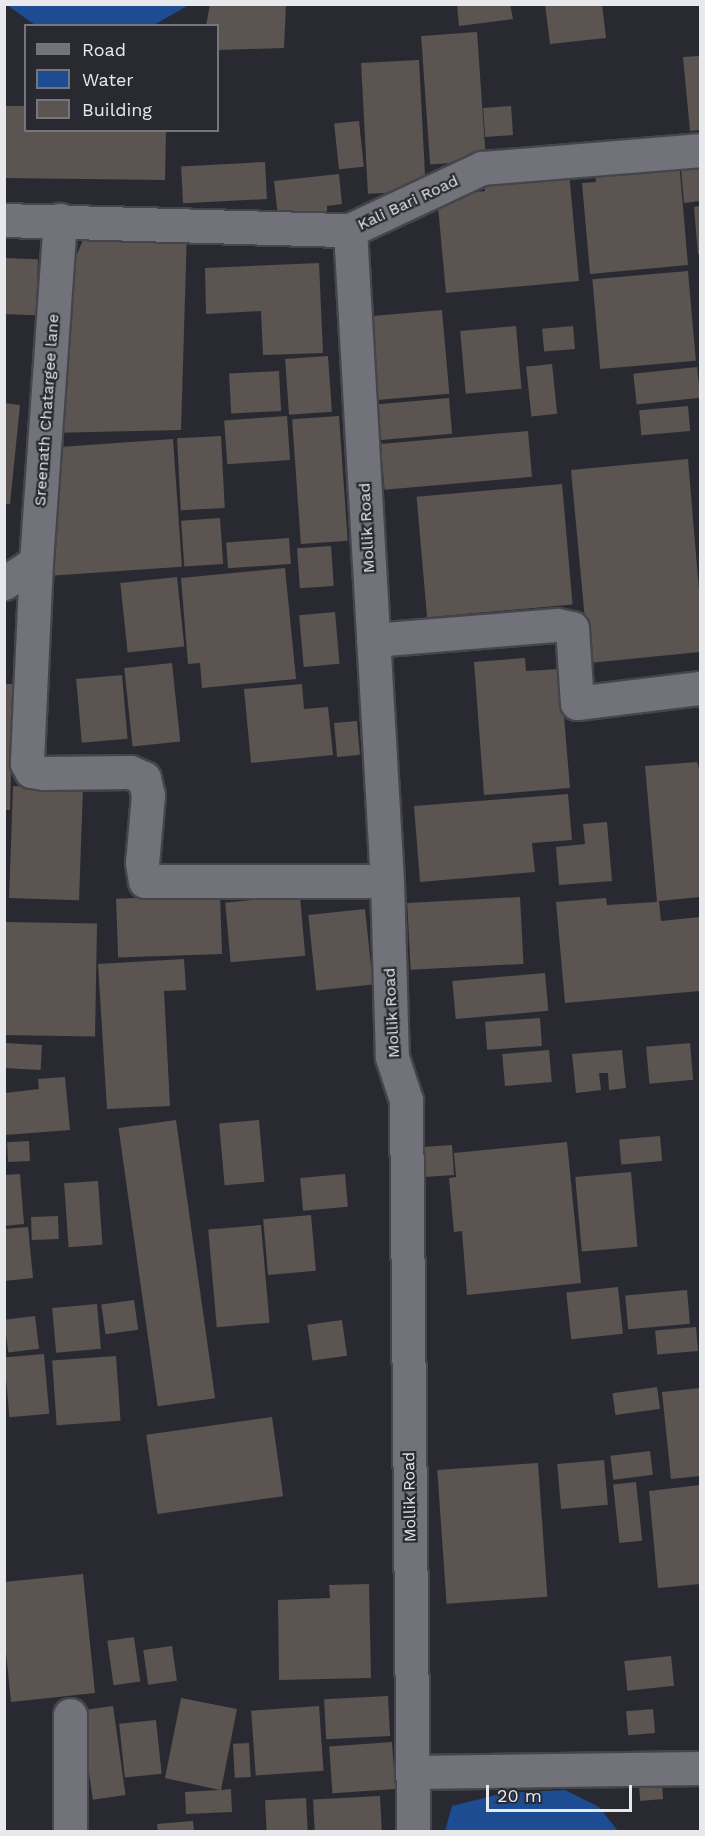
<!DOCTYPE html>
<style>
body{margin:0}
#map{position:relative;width:705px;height:1836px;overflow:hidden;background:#292a31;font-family:"Work Sans",sans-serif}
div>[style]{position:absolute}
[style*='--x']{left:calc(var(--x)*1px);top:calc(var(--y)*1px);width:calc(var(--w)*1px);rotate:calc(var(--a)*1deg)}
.water>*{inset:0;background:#1d4c93}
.building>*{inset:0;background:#5b5450;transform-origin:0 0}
.roads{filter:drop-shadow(2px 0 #45464c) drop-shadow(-2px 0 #45464c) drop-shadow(0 2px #45464c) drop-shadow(0 -2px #45464c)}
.minor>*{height:33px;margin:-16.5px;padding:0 16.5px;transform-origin:16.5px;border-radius:16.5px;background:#71727a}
span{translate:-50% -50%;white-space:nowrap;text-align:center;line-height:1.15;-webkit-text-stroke:4.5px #292a31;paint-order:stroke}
.street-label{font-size:16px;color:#e8e9ed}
.frame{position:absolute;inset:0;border:6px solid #e8e9ed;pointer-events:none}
.legend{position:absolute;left:24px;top:24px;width:195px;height:108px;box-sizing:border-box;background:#292a31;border:2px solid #75767c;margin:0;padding:8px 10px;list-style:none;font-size:18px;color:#e8e9ed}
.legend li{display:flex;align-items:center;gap:12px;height:30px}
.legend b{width:30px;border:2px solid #75767c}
.scale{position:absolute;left:486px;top:1785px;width:146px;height:27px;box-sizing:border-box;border:3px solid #e8e9ed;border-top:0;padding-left:8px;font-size:18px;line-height:21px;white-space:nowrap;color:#e8e9ed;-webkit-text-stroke:4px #292a31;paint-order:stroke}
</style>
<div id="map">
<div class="water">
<div style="clip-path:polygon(7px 5px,189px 5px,152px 26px,35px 25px)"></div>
<div style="clip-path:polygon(565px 1790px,599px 1807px,618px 1831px,445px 1831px,452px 1806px,504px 1793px)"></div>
</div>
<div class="building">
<div style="clip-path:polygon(210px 4px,286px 4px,284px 48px,218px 50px,218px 26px,206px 26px)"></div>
<div style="clip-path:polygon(457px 4px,510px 4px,513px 19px,459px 26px)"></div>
<div style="clip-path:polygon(545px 4px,602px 4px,606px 38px,550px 44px)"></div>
<div style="left:477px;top:32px;width:129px;height:56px;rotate:86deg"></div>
<div style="clip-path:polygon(700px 56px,700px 130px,690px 131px,683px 57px)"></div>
<div style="left:419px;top:60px;width:131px;height:58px;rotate:87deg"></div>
<div style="clip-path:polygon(4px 106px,26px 106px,26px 130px,166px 130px,165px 180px,4px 178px)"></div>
<div style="left:511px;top:106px;width:29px;height:28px;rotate:86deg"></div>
<div style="left:359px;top:121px;width:46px;height:25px;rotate:84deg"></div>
<div style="clip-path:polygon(700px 155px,700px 201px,684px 203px,680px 157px)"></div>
<div style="clip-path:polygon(679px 161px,688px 265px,590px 274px,582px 183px,596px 182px,595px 169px)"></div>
<div style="left:265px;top:162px;width:37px;height:84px;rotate:87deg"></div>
<div style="clip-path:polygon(569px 172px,579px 281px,446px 293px,437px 196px,485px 191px,484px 180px)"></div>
<div style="clip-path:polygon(339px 174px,342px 204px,327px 206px,327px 212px,278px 217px,274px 181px)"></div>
<div style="clip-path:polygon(700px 206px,700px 254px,698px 254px,694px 207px)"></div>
<div style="clip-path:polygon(89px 225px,187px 230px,181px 430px,49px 433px,64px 286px)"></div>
<div style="left:4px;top:258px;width:34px;height:56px;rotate:2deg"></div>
<div style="clip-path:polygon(319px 263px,323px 353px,263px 355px,261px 311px,206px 314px,205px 268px)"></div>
<div style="left:688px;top:271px;width:90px;height:96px;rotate:85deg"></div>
<div style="left:442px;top:310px;width:84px;height:75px;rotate:85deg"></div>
<div style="left:516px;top:326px;width:63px;height:56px;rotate:85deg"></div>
<div style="left:573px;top:326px;width:23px;height:31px;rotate:85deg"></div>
<div style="left:328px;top:356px;width:56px;height:43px;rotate:86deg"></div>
<div style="left:552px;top:364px;width:50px;height:26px;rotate:84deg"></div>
<div style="left:697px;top:367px;width:31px;height:64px;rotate:84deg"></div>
<div style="left:279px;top:371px;width:40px;height:50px;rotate:87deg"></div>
<div style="left:449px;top:398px;width:36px;height:71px;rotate:85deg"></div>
<div style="clip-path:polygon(4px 403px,20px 405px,10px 504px,4px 504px)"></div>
<div style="left:688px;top:406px;width:25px;height:49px;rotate:85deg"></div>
<div style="left:287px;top:416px;width:44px;height:63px;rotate:86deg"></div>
<div style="left:339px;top:416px;width:125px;height:47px;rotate:86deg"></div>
<div style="left:528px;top:431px;width:46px;height:148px;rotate:85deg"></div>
<div style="left:221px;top:436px;width:72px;height:44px;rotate:87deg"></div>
<div style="left:173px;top:439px;width:128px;height:128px;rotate:86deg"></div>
<div style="clip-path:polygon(688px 459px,700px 603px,700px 652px,589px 663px,571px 470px)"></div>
<div style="left:562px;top:484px;width:121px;height:146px;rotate:85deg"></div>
<div style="left:220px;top:518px;width:46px;height:39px;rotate:86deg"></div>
<div style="left:289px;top:538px;width:26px;height:63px;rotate:86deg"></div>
<div style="left:331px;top:546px;width:40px;height:34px;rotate:86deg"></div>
<div style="clip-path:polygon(285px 568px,296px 679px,202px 688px,200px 663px,188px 664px,181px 578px)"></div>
<div style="left:177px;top:577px;width:70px;height:57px;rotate:84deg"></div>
<div style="left:335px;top:612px;width:52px;height:36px;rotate:85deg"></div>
<div style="clip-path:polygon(525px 658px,526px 671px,560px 669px,570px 788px,484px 795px,474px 662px)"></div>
<div style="left:172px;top:663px;width:79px;height:48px;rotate:84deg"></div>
<div style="left:122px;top:675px;width:64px;height:46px;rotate:85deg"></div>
<div style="clip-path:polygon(4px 684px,13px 684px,10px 810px,4px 810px)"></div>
<div style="clip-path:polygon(302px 684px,304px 709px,328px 707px,333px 755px,251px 763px,244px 689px)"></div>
<div style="left:357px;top:721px;width:34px;height:23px;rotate:85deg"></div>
<div style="clip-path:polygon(697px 762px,700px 772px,700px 897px,659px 901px,661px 921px,700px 917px,700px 991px,565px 1003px,556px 902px,606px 898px,607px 905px,657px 902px,645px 766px)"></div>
<div style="left:13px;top:786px;width:70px;height:112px;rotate:2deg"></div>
<div style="clip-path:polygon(568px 794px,572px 840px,532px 843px,535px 872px,420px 882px,414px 806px)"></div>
<div style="clip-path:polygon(607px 822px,612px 881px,559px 885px,556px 847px,585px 844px,583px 824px)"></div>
<div style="left:220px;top:895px;width:59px;height:104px;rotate:88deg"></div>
<div style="left:300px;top:896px;width:60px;height:75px;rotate:85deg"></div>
<div style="left:520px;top:897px;width:67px;height:113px;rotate:87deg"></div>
<div style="left:365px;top:909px;width:76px;height:57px;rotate:84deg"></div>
<div style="left:4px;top:922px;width:93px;height:113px;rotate:1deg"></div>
<div style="clip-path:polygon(184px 959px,186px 990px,164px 991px,170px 1106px,107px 1109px,98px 964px)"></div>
<div style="left:545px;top:973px;width:38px;height:93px;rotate:85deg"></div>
<div style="left:540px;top:1018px;width:28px;height:55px;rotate:86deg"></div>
<div style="left:4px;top:1043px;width:38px;height:25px;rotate:3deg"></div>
<div style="left:690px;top:1043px;width:37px;height:44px;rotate:85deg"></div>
<div style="left:549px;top:1050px;width:32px;height:47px;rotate:85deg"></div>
<div style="clip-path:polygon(622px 1050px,626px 1088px,609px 1090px,608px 1073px,599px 1073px,601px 1090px,576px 1093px,572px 1054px)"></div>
<div style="clip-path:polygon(65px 1077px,70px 1130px,5px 1135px,5px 1093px,39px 1089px,38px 1079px)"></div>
<div style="left:176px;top:1120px;width:281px;height:58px;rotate:82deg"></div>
<div style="left:259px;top:1120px;width:62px;height:40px;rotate:85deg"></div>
<div style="left:660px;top:1136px;width:25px;height:41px;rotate:85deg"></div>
<div style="left:29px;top:1141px;width:20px;height:22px;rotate:87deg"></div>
<div style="clip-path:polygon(567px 1142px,581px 1283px,467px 1295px,462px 1231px,454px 1232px,449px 1178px,456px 1177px,454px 1153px)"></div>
<div style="left:452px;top:1145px;width:30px;height:34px;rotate:86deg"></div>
<div style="left:631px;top:1172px;width:75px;height:56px;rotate:85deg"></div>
<div style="clip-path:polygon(20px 1174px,24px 1224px,4px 1226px,4px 1175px)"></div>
<div style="left:345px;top:1174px;width:33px;height:45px;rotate:85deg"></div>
<div style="left:98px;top:1181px;width:64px;height:34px;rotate:86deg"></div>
<div style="left:311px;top:1215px;width:56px;height:48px;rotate:85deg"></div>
<div style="left:58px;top:1216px;width:23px;height:27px;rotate:88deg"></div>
<div style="left:261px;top:1225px;width:98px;height:53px;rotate:85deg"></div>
<div style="clip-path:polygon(28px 1227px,33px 1278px,4px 1281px,4px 1229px)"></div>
<div style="left:618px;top:1287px;width:47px;height:52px;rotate:84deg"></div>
<div style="left:687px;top:1290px;width:34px;height:62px;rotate:85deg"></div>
<div style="left:134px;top:1300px;width:30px;height:33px;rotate:82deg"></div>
<div style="left:97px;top:1304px;width:45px;height:45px;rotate:85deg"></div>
<div style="left:35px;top:1316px;width:33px;height:31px;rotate:83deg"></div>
<div style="left:342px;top:1320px;width:36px;height:35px;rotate:82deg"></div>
<div style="left:696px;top:1327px;width:24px;height:41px;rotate:85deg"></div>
<div style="left:44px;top:1354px;width:60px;height:40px;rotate:85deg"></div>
<div style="left:116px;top:1356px;width:65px;height:64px;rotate:86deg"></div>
<div style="left:657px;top:1387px;width:22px;height:45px;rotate:82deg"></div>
<div style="clip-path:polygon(700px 1388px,700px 1476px,671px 1479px,662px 1392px)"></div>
<div style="left:272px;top:1417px;width:80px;height:127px;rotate:82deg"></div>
<div style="left:650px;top:1451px;width:24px;height:40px;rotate:83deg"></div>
<div style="left:604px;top:1460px;width:45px;height:47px;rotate:85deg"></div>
<div style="left:538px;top:1463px;width:134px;height:101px;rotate:86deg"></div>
<div style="left:636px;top:1482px;width:59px;height:23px;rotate:84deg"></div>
<div style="clip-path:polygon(700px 1485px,700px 1584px,658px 1588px,649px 1491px)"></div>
<div style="clip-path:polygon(83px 1574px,95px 1693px,11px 1702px,4px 1633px,4px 1582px)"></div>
<div style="clip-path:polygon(369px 1584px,371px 1678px,279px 1680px,278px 1600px,330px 1598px,329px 1585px)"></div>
<div style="left:134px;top:1637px;width:45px;height:27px;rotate:82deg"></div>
<div style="left:172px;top:1646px;width:35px;height:29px;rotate:82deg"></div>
<div style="left:671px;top:1656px;width:30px;height:47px;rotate:84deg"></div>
<div style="left:388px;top:1696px;width:40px;height:64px;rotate:87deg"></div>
<div style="clip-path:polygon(181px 1698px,237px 1709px,221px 1790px,231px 1789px,232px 1812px,186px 1814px,185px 1792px,220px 1790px,165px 1778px)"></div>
<div style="left:113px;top:1706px;width:90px;height:33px;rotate:82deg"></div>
<div style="left:319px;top:1706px;width:65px;height:68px;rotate:86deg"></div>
<div style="left:653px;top:1709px;width:24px;height:27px;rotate:85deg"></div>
<div style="left:156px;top:1720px;width:54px;height:37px;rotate:84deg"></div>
<div style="left:392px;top:1742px;width:47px;height:63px;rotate:86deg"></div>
<div style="left:249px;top:1743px;width:34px;height:16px;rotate:87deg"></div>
<div style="left:661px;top:1774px;width:25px;height:23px;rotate:85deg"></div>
<div style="left:380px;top:1796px;width:36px;height:67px;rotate:87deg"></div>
<div style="left:306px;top:1798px;width:34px;height:41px;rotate:87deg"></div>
<div style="clip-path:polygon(193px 1821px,194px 1832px,158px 1832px,157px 1824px)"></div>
</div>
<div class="roads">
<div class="minor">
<div style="--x:4;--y:220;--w:346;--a:1.7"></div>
<div style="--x:350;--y:230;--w:146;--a:-25.2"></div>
<div style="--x:482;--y:168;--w:219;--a:-4.7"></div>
<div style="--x:350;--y:230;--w:652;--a:86.75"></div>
<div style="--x:387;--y:881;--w:176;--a:88.4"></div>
<div style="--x:392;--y:1057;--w:45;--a:72"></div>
<div style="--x:406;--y:1100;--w:732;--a:89.45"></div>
<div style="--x:36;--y:562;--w:201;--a:92.6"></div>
<div style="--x:27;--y:763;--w:9;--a:63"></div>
<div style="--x:31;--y:771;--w:12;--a:9"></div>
<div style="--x:43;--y:773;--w:87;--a:-0.7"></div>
<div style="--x:130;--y:772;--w:15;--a:23"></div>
<div style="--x:144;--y:778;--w:17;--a:77"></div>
<div style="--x:148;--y:795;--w:68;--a:95"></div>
<div style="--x:142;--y:863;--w:18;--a:81"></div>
<div style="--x:145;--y:881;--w:242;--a:0"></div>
<div style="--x:4;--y:583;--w:38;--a:-33"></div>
<div style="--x:36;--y:562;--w:343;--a:-86"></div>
<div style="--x:373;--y:640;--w:185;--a:-4.7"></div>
<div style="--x:557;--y:625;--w:15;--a:11"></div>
<div style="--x:572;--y:628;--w:75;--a:86.2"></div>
<div style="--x:577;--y:703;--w:124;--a:-7"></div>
<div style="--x:70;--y:1715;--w:117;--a:90"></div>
<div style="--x:412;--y:1772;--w:288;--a:-0.8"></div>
</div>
</div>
<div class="street-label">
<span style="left:408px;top:203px;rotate:-25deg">Kali Bari Road</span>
<span style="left:47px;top:410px;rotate:-86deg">Sreenath Chatargee lane</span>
<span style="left:367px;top:528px;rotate:-93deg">Mollik Road</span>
<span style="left:392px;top:1013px;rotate:-93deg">Mollik Road</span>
<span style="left:410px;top:1497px;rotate:-91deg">Mollik Road</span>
</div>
<div class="frame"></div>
<ul class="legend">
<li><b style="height:8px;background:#71727a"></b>Road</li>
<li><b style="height:16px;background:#1d4c93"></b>Water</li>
<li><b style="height:16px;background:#5b5450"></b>Building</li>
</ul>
<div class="scale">20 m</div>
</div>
